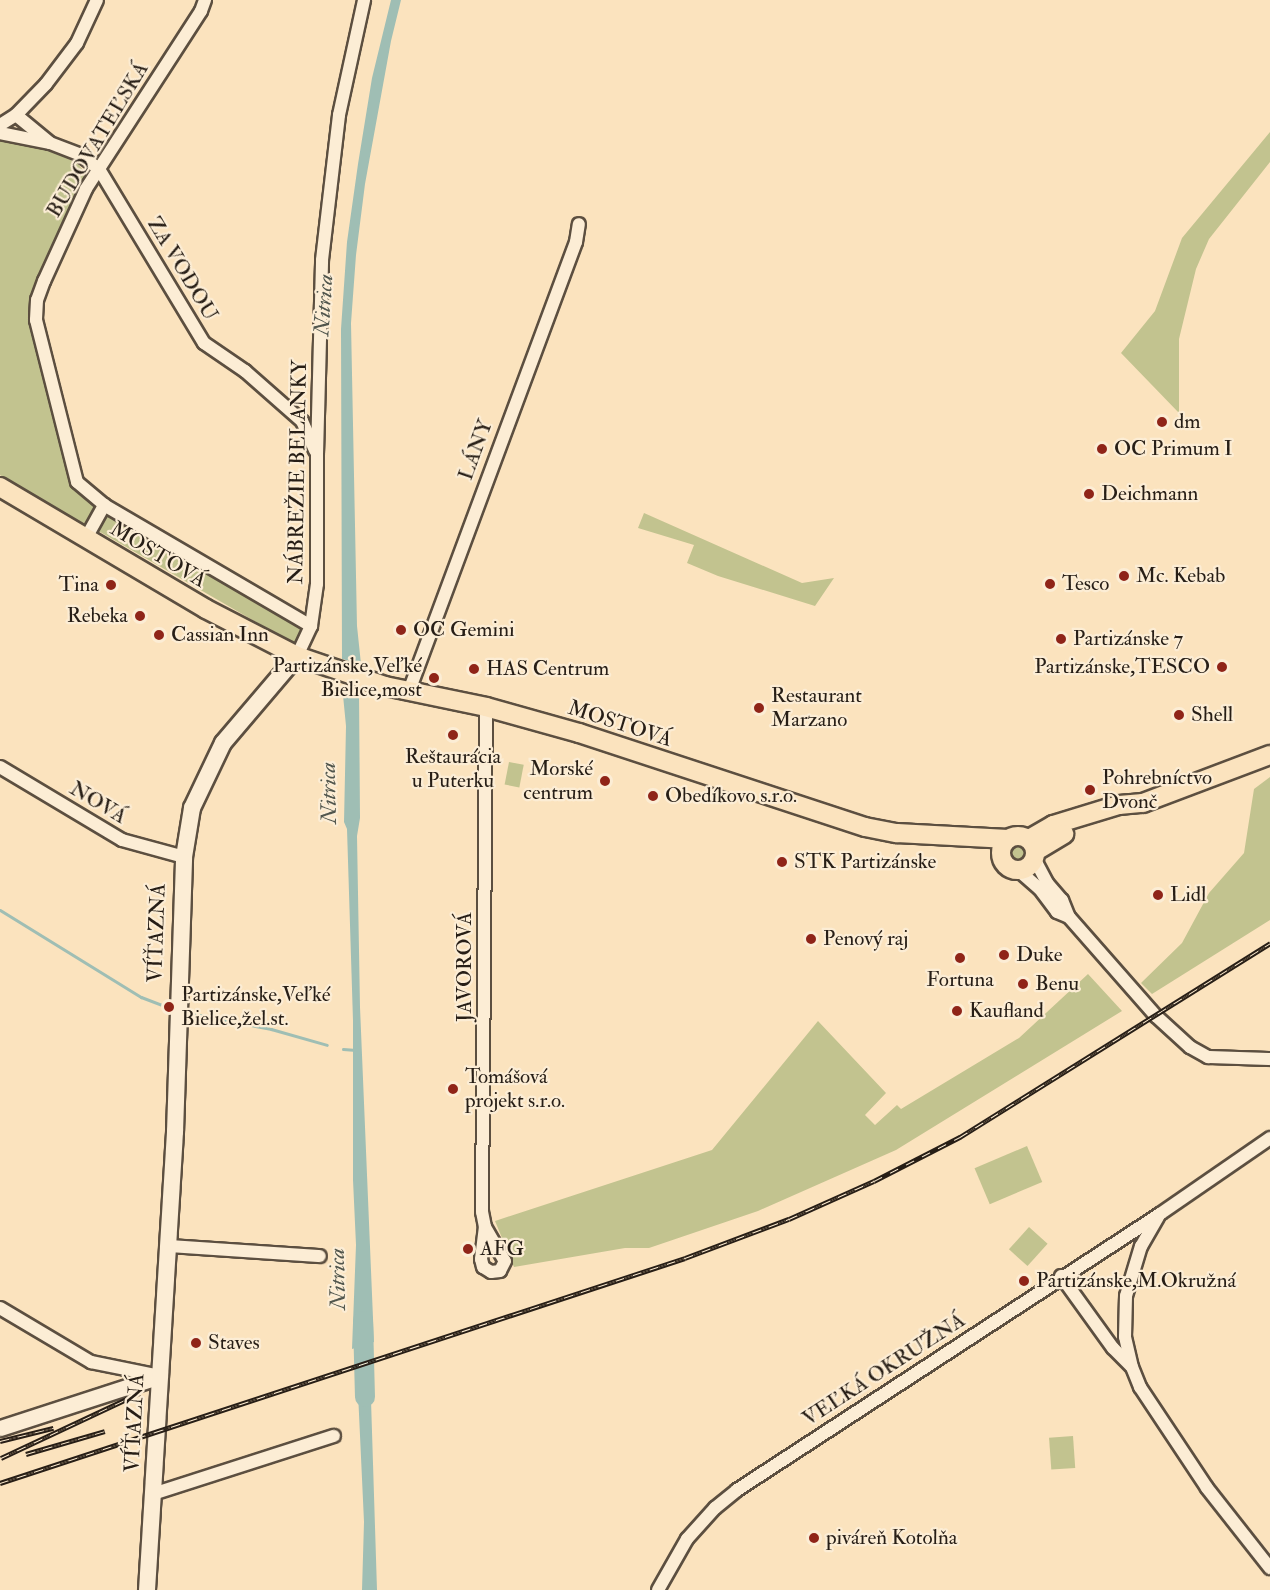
<!DOCTYPE html>
<meta charset="utf-8">
<style>
body{margin:0}
#map{position:relative;width:1270px;height:1590px;overflow:hidden;background:#fbe3be;font-family:"IM FELL Double Pica",serif}
div>[style]{position:absolute}
[style*='--x']{left:calc(var(--x)*1px);top:calc(var(--y)*1px);width:calc(var(--w)*1px);rotate:calc(var(--a)*1deg)}
.green>*{inset:0;background:#c2c38f;transform-origin:0 0}
.round{border-radius:50%}
.water>*{inset:0;background:#9fbeb4}
.stream>*{height:3px;margin:-1.5px;padding:0 1.5px;transform-origin:1.5px;border-radius:1.5px;background:#9fbeb4}
.river>*{height:20px;margin:-10px;padding:0 10px;transform-origin:10px;border-radius:10px;background:#9fbeb4}
.roads{filter:drop-shadow(2px 0 #5c4f40) drop-shadow(-2px 0 #5c4f40) drop-shadow(0 2px #5c4f40) drop-shadow(0 -2px #5c4f40)}
.minor>*{height:12px;margin:-6px;padding:0 6px;transform-origin:6px;border-radius:6px;background:#fcedd5}
.tertiary>*{height:15px;margin:-7.5px;padding:0 7.5px;transform-origin:7.5px;border-radius:7.5px;background:#fcedd5}
.secondary>*{height:16px;margin:-8px;padding:0 8px;transform-origin:8px;border-radius:8px;background:#fcedd5}
.primary>*{height:18px;margin:-9px;padding:0 9px;transform-origin:9px;border-radius:9px;background:#fbe3be}
.primary>.ring{margin:-9px;padding:0;box-sizing:content-box;background:none;border:18px solid #fbe3be;border-radius:50%}
.rail>*{height:5px;margin-top:-2.5px;transform-origin:0;background:repeating-linear-gradient(90deg,#fcedd5 0 9px,#271e16 0 18px);box-sizing:border-box;border-block:2px solid #271e16}
.dots>*{width:16px;height:16px;translate:-50% -50%;box-sizing:border-box;border:3px solid #fcedd5;border-radius:50%}
span{translate:-50% -50%;white-space:nowrap;text-align:center;line-height:1.15;-webkit-text-stroke:4.5px #fcedd5;paint-order:stroke}
.street-label{font-size:21px;color:#271e16}
.poi-label{font-size:21px;color:#271e16}
.left{translate:0 -50%;text-align:left}
.right{translate:-100% -50%;text-align:right}
.water-label{font-size:22px;color:#51564d;font-style:italic}
</style>
<div id="map">
<div class="green">
<div style="clip-path:polygon(1270px 132px,1270px 162px,1209px 239px,1196px 269px,1179px 339px,1179px 413px,1121px 353px,1155px 311px,1182px 238px)"></div>
<div style="clip-path:polygon(0 138px,50px 148px,78px 164px,88px 176px,49px 254px,36px 289px,30px 319px,72px 484px,89px 495px,94px 508px,85px 523px,77px 522px,0 475px)"></div>
<div style="left:106px;top:510px;width:231px;height:22px;rotate:30deg"></div>
<div style="clip-path:polygon(644px 513px,802px 583px,834px 578px,815px 606px,718px 576px,687px 563px,694px 545px,638px 528px)"></div>
<div style="left:509px;top:762px;width:15px;height:23px;rotate:11deg"></div>
<div style="clip-path:polygon(1270px 777px,1270px 920px,1152px 994px,1141px 983px,1182px 943px,1209px 893px,1244px 853px,1254px 789px)"></div>
<div class="round" style="left:1006px;top:841px;width:24px;height:24px"></div>
<div style="clip-path:polygon(1088px 974px,1122px 1011px,896px 1150px,758px 1211px,649px 1248px,625px 1248px,514px 1267px,495px 1221px,712px 1150px,818px 1021px,886px 1093px,865px 1115px,875px 1125px,897px 1105px,901px 1109px,1019px 1038px)"></div>
<div style="left:1027px;top:1146px;width:39px;height:57px;rotate:67deg"></div>
<div style="left:1029px;top:1227px;width:25px;height:30px;rotate:42deg"></div>
<div style="left:1073px;top:1436px;width:32px;height:24px;rotate:86deg"></div>
</div>
<div class="water">
<div style="clip-path:polygon(391px 0,401px 0,391px 41px,365px 184px,356px 255px,351px 323px,357px 626px,361px 664px,342px 659px,341px 329px,347px 242px,358px 164px,372px 78px)"></div>
<div style="clip-path:polygon(342px 685px,359px 691px,360px 818px,357px 836px,360px 1007px,374px 1342px,352px 1349px,356px 1245px,353px 1180px,353px 1021px,347px 829px,344px 822px,346px 726px)"></div>
<div style="clip-path:polygon(370px 1368px,377px 1590px,362px 1590px,364px 1522px,357px 1371px)"></div>
</div>
<div class="stream">
<div style="--x:0;--y:910;--w:166;--a:31.7"></div>
<div style="--x:141;--y:997;--w:36;--a:21"></div>
<div style="--x:184;--y:1012;--w:89;--a:11.1"></div>
<div style="--x:271;--y:1029;--w:58;--a:15.9"></div>
<div style="--x:343;--y:1049;--w:13;--a:4"></div>
</div>
<div class="river">
<div style="--x:363;--y:1321;--w:76;--a:88.5"></div>
</div>
<div class="roads">
<div class="minor">
<div style="--x:205;--y:0;--w:12;--a:110"></div>
<div style="--x:201;--y:11;--w:212;--a:122.9"></div>
<div style="--x:86;--y:189;--w:101;--a:114.5"></div>
<div style="--x:44;--y:281;--w:20;--a:110"></div>
<div style="--x:37;--y:300;--w:20;--a:93"></div>
<div style="--x:36;--y:320;--w:167;--a:75.8"></div>
<div style="--x:77;--y:482;--w:35;--a:40"></div>
<div style="--x:104;--y:505;--w:240;--a:30.3"></div>
<div style="--x:16;--y:115;--w:44;--a:39.5"></div>
<div style="--x:50;--y:143;--w:31;--a:21"></div>
<div style="--x:79;--y:154;--w:25;--a:37"></div>
<div style="--x:99;--y:169;--w:203;--a:58.9"></div>
<div style="--x:204;--y:343;--w:50;--a:34.3"></div>
<div style="--x:245;--y:371;--w:76;--a:41.3"></div>
<div style="--x:302;--y:421;--w:32;--a:66"></div>
<div style="--x:0;--y:125;--w:19;--a:-32"></div>
<div style="--x:16;--y:115;--w:43;--a:-45.9"></div>
<div style="--x:46;--y:84;--w:51;--a:-52.9"></div>
<div style="--x:77;--y:43;--w:47;--a:-65.1"></div>
<div style="--x:0;--y:133;--w:50;--a:11.5"></div>
<div style="--x:86;--y:538;--w:38;--a:-61"></div>
<div style="--x:297;--y:656;--w:33;--a:-65"></div>
<div style="--x:311;--y:626;--w:42;--a:-81.9"></div>
<div style="--x:317;--y:584;--w:130;--a:-90"></div>
<div style="--x:317;--y:454;--w:194;--a:-88.5"></div>
<div style="--x:322;--y:260;--w:146;--a:-83.3"></div>
<div style="--x:339;--y:115;--w:118;--a:-77.7"></div>
<div style="--x:409;--y:691;--w:479;--a:-69.6"></div>
<div style="--x:576;--y:242;--w:18;--a:-81"></div>
<div style="--x:0;--y:767;--w:142;--a:30.9"></div>
<div style="--x:122;--y:840;--w:64;--a:15.3"></div>
<div style="--x:1035;--y:860;--w:26;--a:62"></div>
<div style="--x:1047;--y:883;--w:23;--a:49"></div>
<div style="--x:1062;--y:900;--w:18;--a:68"></div>
<div style="--x:1069;--y:917;--w:132;--a:48.7"></div>
<div style="--x:1156;--y:1016;--w:46;--a:42.4"></div>
<div style="--x:1190;--y:1047;--w:21;--a:29"></div>
<div style="--x:1208;--y:1057;--w:62;--a:1.8"></div>
<div style="--x:1018;--y:870;--w:28;--a:41"></div>
<div style="--x:1039;--y:888;--w:30;--a:53"></div>
<div style="--x:1057;--y:912;--w:13;--a:23"></div>
<div style="--x:1158;--y:1217;--w:34;--a:120"></div>
<div style="--x:1141;--y:1246;--w:52;--a:106.7"></div>
<div style="--x:1126;--y:1296;--w:41;--a:91.4"></div>
<div style="--x:1125;--y:1337;--w:31;--a:77"></div>
<div style="--x:1132;--y:1367;--w:22;--a:68"></div>
<div style="--x:1140;--y:1387;--w:121;--a:56.4"></div>
<div style="--x:1207;--y:1488;--w:102;--a:51.8"></div>
<div style="--x:485;--y:1227;--w:39;--a:60"></div>
<div style="--x:505;--y:1261;--w:11;--a:117"></div>
<div style="--x:500;--y:1271;--w:9;--a:174"></div>
<div style="--x:491;--y:1272;--w:9;--a:-148"></div>
<div style="--x:483;--y:1267;--w:8;--a:-104"></div>
<div style="--x:481;--y:1259;--w:32;--a:-83"></div>
<div style="--x:485;--y:1227;--w:15;--a:-101"></div>
<div style="--x:482;--y:1212;--w:505;--a:-89.55"></div>
<div style="--x:168;--y:1246;--w:152;--a:3.8"></div>
<div style="--x:1061;--y:1276;--w:89;--a:54.2"></div>
<div style="--x:1113;--y:1348;--w:25;--a:45"></div>
<div style="--x:0;--y:1308;--w:106;--a:30.7"></div>
<div style="--x:91;--y:1362;--w:70;--a:11.5"></div>
<div style="--x:153;--y:1494;--w:190;--a:-17.8"></div>
<div style="--x:658;--y:1590;--w:59;--a:-60.4"></div>
<div style="--x:687;--y:1539;--w:42;--a:-47.9"></div>
<div style="--x:715;--y:1508;--w:28;--a:-39"></div>
<div style="--x:737;--y:1490;--w:505;--a:-33.12"></div>
<div style="--x:1160;--y:1214;--w:134;--a:-34.6"></div>
</div>
<div class="tertiary">
<div style="--x:0;--y:1428;--w:168;--a:-18"></div>
</div>
<div class="secondary">
<div style="--x:147;--y:1590;--w:459;--a:-86.5"></div>
<div style="--x:175;--y:1132;--w:275;--a:-88.1"></div>
<div style="--x:184;--y:857;--w:50;--a:-80.7"></div>
<div style="--x:192;--y:808;--w:72;--a:-64.5"></div>
<div style="--x:223;--y:743;--w:114;--a:-49.6"></div>
</div>
<div class="primary">
<div style="--x:0;--y:487;--w:239;--a:30.6"></div>
<div style="--x:206;--y:609;--w:102;--a:27.3"></div>
<div style="--x:297;--y:656;--w:93;--a:18.8"></div>
<div style="--x:385;--y:686;--w:103;--a:11.7"></div>
<div style="--x:486;--y:707;--w:97;--a:15.6"></div>
<div style="--x:579;--y:733;--w:301;--a:18.2"></div>
<div style="--x:865;--y:827;--w:33;--a:11"></div>
<div style="--x:897;--y:833;--w:111;--a:3.1"></div>
<div class="ring" style="left:1001px;top:836px;width:16px;height:16px"></div>
<div style="--x:1029;--y:839;--w:28;--a:-30"></div>
<div style="--x:1053;--y:825;--w:69;--a:-16.9"></div>
<div style="--x:1119;--y:805;--w:24;--a:-5"></div>
<div style="--x:1143;--y:803;--w:136;--a:-20.7"></div>
<div style="--x:1036;--y:851;--w:33;--a:-31"></div>
</div>
</div>
<div class="rail">
<div style="--x:0;--y:1441;--w:55;--a:-13.8"></div>
<div style="--x:26;--y:1454;--w:82;--a:-16.2"></div>
<div style="--x:1;--y:1458;--w:153;--a:-25.1"></div>
<div style="--x:0;--y:1483;--w:721;--a:-18.18"></div>
<div style="--x:685;--y:1258;--w:111;--a:-20.6"></div>
<div style="--x:789;--y:1219;--w:93;--a:-24.1"></div>
<div style="--x:874;--y:1181;--w:97;--a:-27.1"></div>
<div style="--x:960;--y:1137;--w:366;--a:-32"></div>
</div>
<div class="dots">
<div style="left:1162px;top:422px;background:#8f2418"></div>
<div style="left:1102px;top:449px;background:#8f2418"></div>
<div style="left:1089px;top:494px;background:#8f2418"></div>
<div style="left:1124px;top:576px;background:#8f2418"></div>
<div style="left:1050px;top:584px;background:#8f2418"></div>
<div style="left:111px;top:585px;background:#8f2418"></div>
<div style="left:140px;top:616px;background:#8f2418"></div>
<div style="left:401px;top:630px;background:#8f2418"></div>
<div style="left:159px;top:635px;background:#8f2418"></div>
<div style="left:1061px;top:639px;background:#8f2418"></div>
<div style="left:1222px;top:667px;background:#8f2418"></div>
<div style="left:474px;top:669px;background:#8f2418"></div>
<div style="left:434px;top:678px;background:#8f2418"></div>
<div style="left:759px;top:708px;background:#8f2418"></div>
<div style="left:1179px;top:715px;background:#8f2418"></div>
<div style="left:453px;top:735px;background:#8f2418"></div>
<div style="left:605px;top:781px;background:#8f2418"></div>
<div style="left:1090px;top:790px;background:#8f2418"></div>
<div style="left:653px;top:796px;background:#8f2418"></div>
<div style="left:782px;top:862px;background:#8f2418"></div>
<div style="left:1158px;top:895px;background:#8f2418"></div>
<div style="left:811px;top:939px;background:#8f2418"></div>
<div style="left:1004px;top:955px;background:#8f2418"></div>
<div style="left:960px;top:958px;background:#8f2418"></div>
<div style="left:1023px;top:984px;background:#8f2418"></div>
<div style="left:169px;top:1007px;background:#8f2418"></div>
<div style="left:957px;top:1011px;background:#8f2418"></div>
<div style="left:453px;top:1089px;background:#8f2418"></div>
<div style="left:468px;top:1249px;background:#8f2418"></div>
<div style="left:1024px;top:1281px;background:#8f2418"></div>
<div style="left:196px;top:1343px;background:#8f2418"></div>
<div style="left:814px;top:1538px;background:#8f2418"></div>
</div>
<div class="street-label">
<span style="left:98px;top:140px;rotate:-59deg">BUDOVATEĽSKÁ</span>
<span style="left:182px;top:269px;rotate:59deg">ZA VODOU</span>
<span style="left:476px;top:450px;rotate:-70deg">LÁNY</span>
<span style="left:298px;top:472px;rotate:-89deg">NÁBREŽIE BELANKY</span>
<span style="left:158px;top:555px;rotate:31deg">MOSTOVÁ</span>
<span style="left:620px;top:724px;rotate:18deg">MOSTOVÁ</span>
<span style="left:98px;top:803px;rotate:31deg">NOVÁ</span>
<span style="left:157px;top:933px;rotate:-88deg">VÍŤAZNÁ</span>
<span style="left:465px;top:967px;rotate:-90deg">JAVOROVÁ</span>
<span style="left:884px;top:1370px;rotate:-33deg">VEĽKÁ OKRUŽNÁ</span>
<span style="left:135px;top:1423px;rotate:-87deg">VÍŤAZNÁ</span>
</div>
<div class="poi-label">
<span class="left" style="left:1174px;top:422px">dm</span>
<span class="left" style="left:1114px;top:449px">OC Primum I</span>
<span class="left" style="left:1101px;top:494px">Deichmann</span>
<span class="left" style="left:1136px;top:576px">Mc. Kebab</span>
<span class="left" style="left:1062px;top:584px">Tesco</span>
<span class="right" style="left:99px;top:585px">Tina</span>
<span class="right" style="left:128px;top:616px">Rebeka</span>
<span class="left" style="left:413px;top:630px">OC Gemini</span>
<span class="left" style="left:171px;top:635px">Cassian Inn</span>
<span class="left" style="left:1073px;top:639px">Partizánske 7</span>
<span class="right" style="left:422px;top:678px">Partizánske,Veľké<br>Bielice,most</span>
<span class="right" style="left:1210px;top:667px">Partizánske,TESCO</span>
<span class="left" style="left:486px;top:669px">HAS Centrum</span>
<span class="left" style="left:771px;top:708px">Restaurant<br>Marzano</span>
<span class="left" style="left:1191px;top:715px">Shell</span>
<span style="left:453px;top:769px">Reštaurácia<br>u Puterku</span>
<span class="right" style="left:593px;top:781px">Morské<br>centrum</span>
<span class="left" style="left:1102px;top:790px">Pohrebníctvo<br>Dvonč</span>
<span class="left" style="left:665px;top:796px">Obedíkovo s.r.o.</span>
<span class="left" style="left:794px;top:862px">STK Partizánske</span>
<span class="left" style="left:1170px;top:895px">Lidl</span>
<span class="left" style="left:823px;top:939px">Penový raj</span>
<span class="left" style="left:1016px;top:955px">Duke</span>
<span style="left:960px;top:980px">Fortuna</span>
<span class="left" style="left:1035px;top:984px">Benu</span>
<span class="left" style="left:181px;top:1007px">Partizánske,Veľké<br>Bielice,žel.st.</span>
<span class="left" style="left:969px;top:1011px">Kaufland</span>
<span class="left" style="left:465px;top:1089px">Tomášová<br>projekt s.r.o.</span>
<span class="left" style="left:480px;top:1249px">AFG</span>
<span class="left" style="left:1036px;top:1281px">Partizánske,M.Okružná</span>
<span class="left" style="left:208px;top:1343px">Staves</span>
<span class="left" style="left:826px;top:1538px">piváreň Kotolňa</span>
</div>
<div class="water-label">
<span style="left:324px;top:305px;rotate:-86deg">Nitrica</span>
<span style="left:329px;top:793px;rotate:-91deg">Nitrica</span>
<span style="left:338px;top:1279px;rotate:-91deg">Nitrica</span>
</div>
</div>
